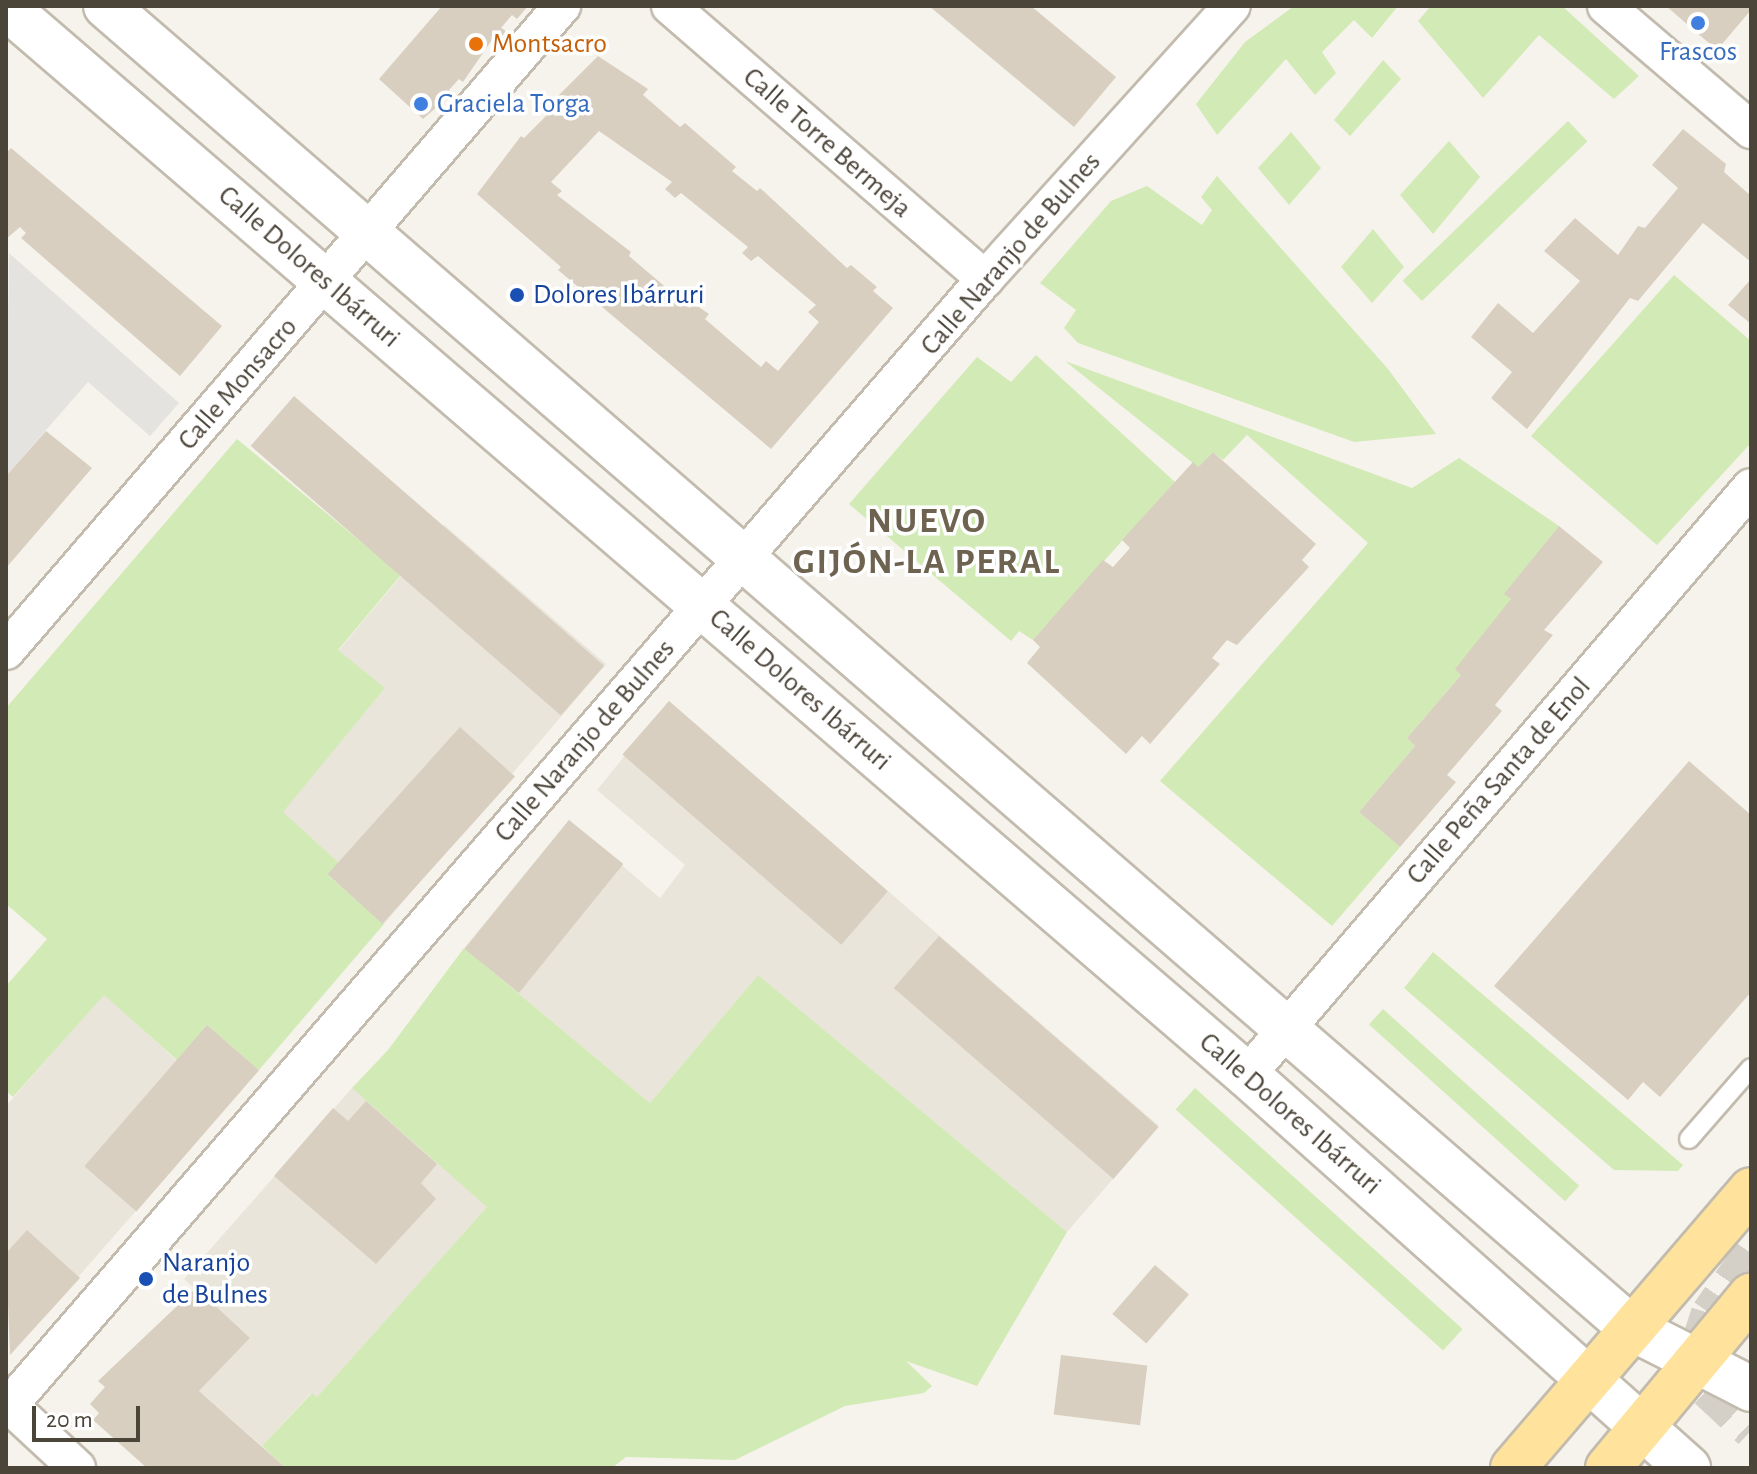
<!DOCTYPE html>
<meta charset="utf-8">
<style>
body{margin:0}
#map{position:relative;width:1757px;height:1474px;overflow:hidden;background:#f6f3ec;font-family:"Alegreya Sans",sans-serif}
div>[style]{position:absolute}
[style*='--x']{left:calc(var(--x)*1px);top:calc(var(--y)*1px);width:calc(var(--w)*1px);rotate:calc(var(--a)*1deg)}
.residential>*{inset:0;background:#eae5da}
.green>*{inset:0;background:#d2eab5;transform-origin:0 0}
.parking>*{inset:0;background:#e5e3e0}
.building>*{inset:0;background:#d8cfc1;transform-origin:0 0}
.minor-tunnel>*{height:36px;margin-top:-18px;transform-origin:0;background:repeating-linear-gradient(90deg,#d4d0c8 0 36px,transparent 0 54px)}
.roads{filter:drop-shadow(2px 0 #c2bbae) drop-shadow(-2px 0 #c2bbae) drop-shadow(0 2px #c2bbae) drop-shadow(0 -2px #c2bbae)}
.service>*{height:18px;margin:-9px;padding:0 9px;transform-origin:9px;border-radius:9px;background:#fff}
.minor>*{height:36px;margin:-18px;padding:0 18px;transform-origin:18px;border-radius:18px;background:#fff}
.tertiary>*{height:44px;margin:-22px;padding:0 22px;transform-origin:22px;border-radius:22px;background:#fff}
.primary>*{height:44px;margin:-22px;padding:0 22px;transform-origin:22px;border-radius:22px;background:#ffe39c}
.dots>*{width:22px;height:22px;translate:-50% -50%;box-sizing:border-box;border:4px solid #fff;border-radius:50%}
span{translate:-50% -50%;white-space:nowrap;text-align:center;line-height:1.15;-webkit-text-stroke:7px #fff;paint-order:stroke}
.food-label{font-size:28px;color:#c56008}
.left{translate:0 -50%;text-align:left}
.shop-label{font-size:28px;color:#366cbe}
.street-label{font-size:28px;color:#4b4439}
.transit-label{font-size:28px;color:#164399}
.district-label{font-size:36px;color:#6e6250;font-weight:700;letter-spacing:2px}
.frame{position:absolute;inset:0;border:8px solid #4b4439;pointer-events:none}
.scale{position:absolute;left:32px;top:1406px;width:108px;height:36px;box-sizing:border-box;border:4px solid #4b4439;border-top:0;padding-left:10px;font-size:24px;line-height:28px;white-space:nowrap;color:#4b4439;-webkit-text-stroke:6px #fff;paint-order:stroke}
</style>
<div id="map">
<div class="residential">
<div style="clip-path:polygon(444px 525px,606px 664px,384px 924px,329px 875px,339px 863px,282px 812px,385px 688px,338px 651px)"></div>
<div style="clip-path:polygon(669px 701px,1159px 1126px,1067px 1232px,758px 975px,650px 1103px,464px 948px,569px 820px,660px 898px,685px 865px,597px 790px)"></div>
<div style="clip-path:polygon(104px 994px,176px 1060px,207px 1025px,259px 1070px,10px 1355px,6px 1106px)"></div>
<div style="clip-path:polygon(352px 1088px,488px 1206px,317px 1397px,311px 1393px,262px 1446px,199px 1391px,250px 1338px,184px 1279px)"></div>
</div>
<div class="green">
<div style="clip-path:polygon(1294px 6px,1398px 6px,1372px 38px,1354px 20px,1322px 52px,1336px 73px,1315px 95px,1286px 59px,1217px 135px,1196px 104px,1245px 42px)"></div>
<div style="clip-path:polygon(1431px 6px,1562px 6px,1639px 76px,1614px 99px,1539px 35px,1483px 98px,1418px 21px)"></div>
<div style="clip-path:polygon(1383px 60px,1401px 79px,1350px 136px,1334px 120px)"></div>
<div style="left:1568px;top:121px;width:28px;height:230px;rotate:46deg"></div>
<div style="clip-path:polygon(1291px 132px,1321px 168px,1289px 205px,1258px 168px)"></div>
<div style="clip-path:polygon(1449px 141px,1480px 177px,1433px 234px,1400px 195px)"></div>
<div style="clip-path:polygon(1217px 176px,1388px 369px,1436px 434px,1354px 442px,1078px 343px,1064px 328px,1076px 310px,1040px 283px,1111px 201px,1147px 186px,1202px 225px,1212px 210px,1201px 197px)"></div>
<div style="clip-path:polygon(1373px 229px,1404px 267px,1372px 303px,1341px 267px)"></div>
<div style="clip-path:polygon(1674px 275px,1751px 341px,1751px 443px,1657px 545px,1531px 436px)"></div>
<div style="clip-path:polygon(1036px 355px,1175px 482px,1033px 640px,1019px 631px,1011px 641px,849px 504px,977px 357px,1011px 382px)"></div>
<div style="clip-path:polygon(1065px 361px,1412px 488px,1459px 458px,1559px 526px,1505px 594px,1511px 599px,1461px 675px,1407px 738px,1415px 746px,1359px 812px,1400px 847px,1332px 926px,1160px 781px,1368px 543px,1247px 435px,1223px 460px,1213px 452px,1198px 467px)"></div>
<div style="clip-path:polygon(237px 439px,401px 575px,338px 650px,385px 688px,283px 812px,339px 863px,329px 876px,384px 924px,259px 1070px,207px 1025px,177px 1060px,104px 995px,13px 1097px,6px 1091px,6px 986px,47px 939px,6px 904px,6px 708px)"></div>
<div style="clip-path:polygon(464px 948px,650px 1103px,758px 975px,1067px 1232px,977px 1386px,906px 1361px,932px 1386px,924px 1393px,845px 1406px,735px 1460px,626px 1457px,612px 1468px,286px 1468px,262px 1446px,312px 1393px,317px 1397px,487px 1207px,352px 1088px,388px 1050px)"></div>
<div style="clip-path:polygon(1433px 952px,1683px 1165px,1678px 1171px,1614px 1170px,1404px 988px)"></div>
<div style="left:1383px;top:1009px;width:264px;height:21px;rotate:42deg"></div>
<div style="left:1195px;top:1088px;width:360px;height:29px;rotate:42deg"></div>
</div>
<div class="parking">
<div style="clip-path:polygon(9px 253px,179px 403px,150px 436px,88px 382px,6px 476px)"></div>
</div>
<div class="building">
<div style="clip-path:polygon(442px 6px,528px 6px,517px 19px,512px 15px,501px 28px,506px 31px,496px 43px,492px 40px,463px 82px,459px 79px,449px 90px,453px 93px,423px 119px,379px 79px)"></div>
<div style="clip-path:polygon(929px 6px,1031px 6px,1116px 77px,1074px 127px)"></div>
<div style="clip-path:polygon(1666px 6px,1751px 6px,1751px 10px,1717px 50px)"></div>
<div style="clip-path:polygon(evenodd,598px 56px,648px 89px,643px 95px,680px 127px,685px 123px,736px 167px,732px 171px,757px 191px,760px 188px,847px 268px,851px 265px,877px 287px,873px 291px,893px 308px,771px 449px,558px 270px,561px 267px,477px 194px,521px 136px,524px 138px,551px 111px,547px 107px,598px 56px,599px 131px,672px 182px,665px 189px,675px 198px,681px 193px,748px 247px,742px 253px,751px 261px,758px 256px,816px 305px,808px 312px,819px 322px,778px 371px,766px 361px,761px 367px,705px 319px,709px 314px,693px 303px,690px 308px,629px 256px,631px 252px,557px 195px,562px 191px,551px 182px,599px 131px)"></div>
<div style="clip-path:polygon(1683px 129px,1726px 164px,1724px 172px,1751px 196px,1751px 262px,1703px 223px,1638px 301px,1630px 298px,1527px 429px,1491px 398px,1512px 372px,1471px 337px,1498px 303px,1533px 333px,1580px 281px,1544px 251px,1575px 218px,1618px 255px,1638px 226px,1645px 228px,1678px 188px,1652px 165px)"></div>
<div style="clip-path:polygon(11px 148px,222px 326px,180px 376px,21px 238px,26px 233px,20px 227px,6px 239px,6px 153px)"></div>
<div style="clip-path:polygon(1751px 279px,1751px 324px,1728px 305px)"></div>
<div style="left:294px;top:396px;width:411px;height:66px;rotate:41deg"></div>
<div style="clip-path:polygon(46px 431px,92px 468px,6px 568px,6px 476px)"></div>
<div style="clip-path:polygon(1213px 452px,1316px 544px,1302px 560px,1309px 567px,1237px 645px,1227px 640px,1212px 658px,1220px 664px,1150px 744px,1142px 736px,1126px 754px,1027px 663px,1040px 647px,1033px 640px,1103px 560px,1113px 567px,1130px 548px,1122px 540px,1193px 462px,1198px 467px)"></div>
<div style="clip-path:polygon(1559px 526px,1603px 562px,1544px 630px,1553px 635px,1495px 705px,1502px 711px,1447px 775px,1456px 782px,1400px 847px,1359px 812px,1415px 746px,1407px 738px,1461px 675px,1455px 669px,1511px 599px,1504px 594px)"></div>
<div style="left:669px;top:701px;width:290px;height:71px;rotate:41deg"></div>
<div style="left:460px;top:727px;width:74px;height:198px;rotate:42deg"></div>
<div style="clip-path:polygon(1689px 761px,1751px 815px,1751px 992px,1660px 1097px,1643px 1082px,1628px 1100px,1494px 986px)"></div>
<div style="left:569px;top:820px;width:70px;height:166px;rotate:39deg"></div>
<div style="left:939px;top:936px;width:291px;height:69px;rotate:41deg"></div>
<div style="left:207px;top:1025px;width:69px;height:187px;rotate:41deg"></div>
<div style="clip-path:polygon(366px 1101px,437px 1164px,421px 1183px,436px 1199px,376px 1264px,274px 1176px,333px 1108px,348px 1121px)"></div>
<div style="clip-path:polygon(27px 1230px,80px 1278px,10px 1355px,6px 1253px)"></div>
<div style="left:1155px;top:1265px;width:45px;height:65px;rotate:41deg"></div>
<div style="clip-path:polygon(196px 1288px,250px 1338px,199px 1391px,286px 1468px,147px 1468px,93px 1420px,99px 1413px,90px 1404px,105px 1387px,98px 1381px)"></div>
<div style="left:1061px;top:1355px;width:87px;height:60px;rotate:7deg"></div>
</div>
<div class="minor-tunnel">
<div style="--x:1751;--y:1253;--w:73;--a:125"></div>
<div style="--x:1709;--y:1313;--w:38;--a:108"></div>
<div style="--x:1697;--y:1349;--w:42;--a:76.3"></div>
<div style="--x:1707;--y:1390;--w:60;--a:43"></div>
</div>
<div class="roads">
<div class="service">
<div style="--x:1689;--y:1139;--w:94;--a:-48.9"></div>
</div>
<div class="minor">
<div style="--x:670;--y:6;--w:417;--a:40.9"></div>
<div style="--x:1606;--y:6;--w:191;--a:40.5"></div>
<div style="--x:6;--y:651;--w:852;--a:-49.24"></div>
<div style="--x:1247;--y:1075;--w:774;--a:-49.4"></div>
<div style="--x:6;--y:1402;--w:97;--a:42.9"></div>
<div style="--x:6;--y:1409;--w:1495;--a:-49.1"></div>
<div style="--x:985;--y:279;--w:368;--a:-47.9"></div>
</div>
<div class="tertiary">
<div style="--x:106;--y:6;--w:2018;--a:40.92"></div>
<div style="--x:1631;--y:1328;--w:135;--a:26.9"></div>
<div style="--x:6;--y:7;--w:1637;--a:40.72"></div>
<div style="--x:1247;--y:1075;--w:591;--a:41.71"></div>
</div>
<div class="primary">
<div style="--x:1513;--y:1468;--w:366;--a:-49.4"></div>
<div style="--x:1608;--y:1468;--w:224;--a:-50.3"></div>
</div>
</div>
<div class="dots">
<div style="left:1698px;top:23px;background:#3f7fe0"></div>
<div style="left:476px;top:44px;background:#e8710a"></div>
<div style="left:421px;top:104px;background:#3f7fe0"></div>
<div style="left:517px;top:295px;background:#1a4fb4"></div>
<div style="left:146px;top:1279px;background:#1a4fb4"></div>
</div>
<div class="food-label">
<span class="left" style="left:492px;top:44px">Montsacro</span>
</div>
<div class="shop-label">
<span style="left:1698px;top:52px">Frascos</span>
<span class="left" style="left:437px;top:104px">Graciela Torga</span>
</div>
<div class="street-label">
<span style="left:827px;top:143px;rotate:41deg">Calle Torre Bermeja</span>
<span style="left:1011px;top:254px;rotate:-49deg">Calle Naranjo de Bulnes</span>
<span style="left:309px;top:267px;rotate:41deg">Calle Dolores Ibárruri</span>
<span style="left:238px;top:384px;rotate:-49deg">Calle Monsacro</span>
<span style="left:800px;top:690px;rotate:41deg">Calle Dolores Ibárruri</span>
<span style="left:585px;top:741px;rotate:-49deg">Calle Naranjo de Bulnes</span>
<span style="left:1499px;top:781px;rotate:-49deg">Calle Peña Santa de Enol</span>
<span style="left:1290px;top:1114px;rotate:41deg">Calle Dolores Ibárruri</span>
</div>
<div class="transit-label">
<span class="left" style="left:533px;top:295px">Dolores Ibárruri</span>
<span class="left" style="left:162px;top:1279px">Naranjo<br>de Bulnes</span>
</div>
<div class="district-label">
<span style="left:927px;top:542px">NUEVO<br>GIJÓN-LA PERAL</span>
</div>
<div class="frame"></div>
<div class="scale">20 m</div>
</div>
